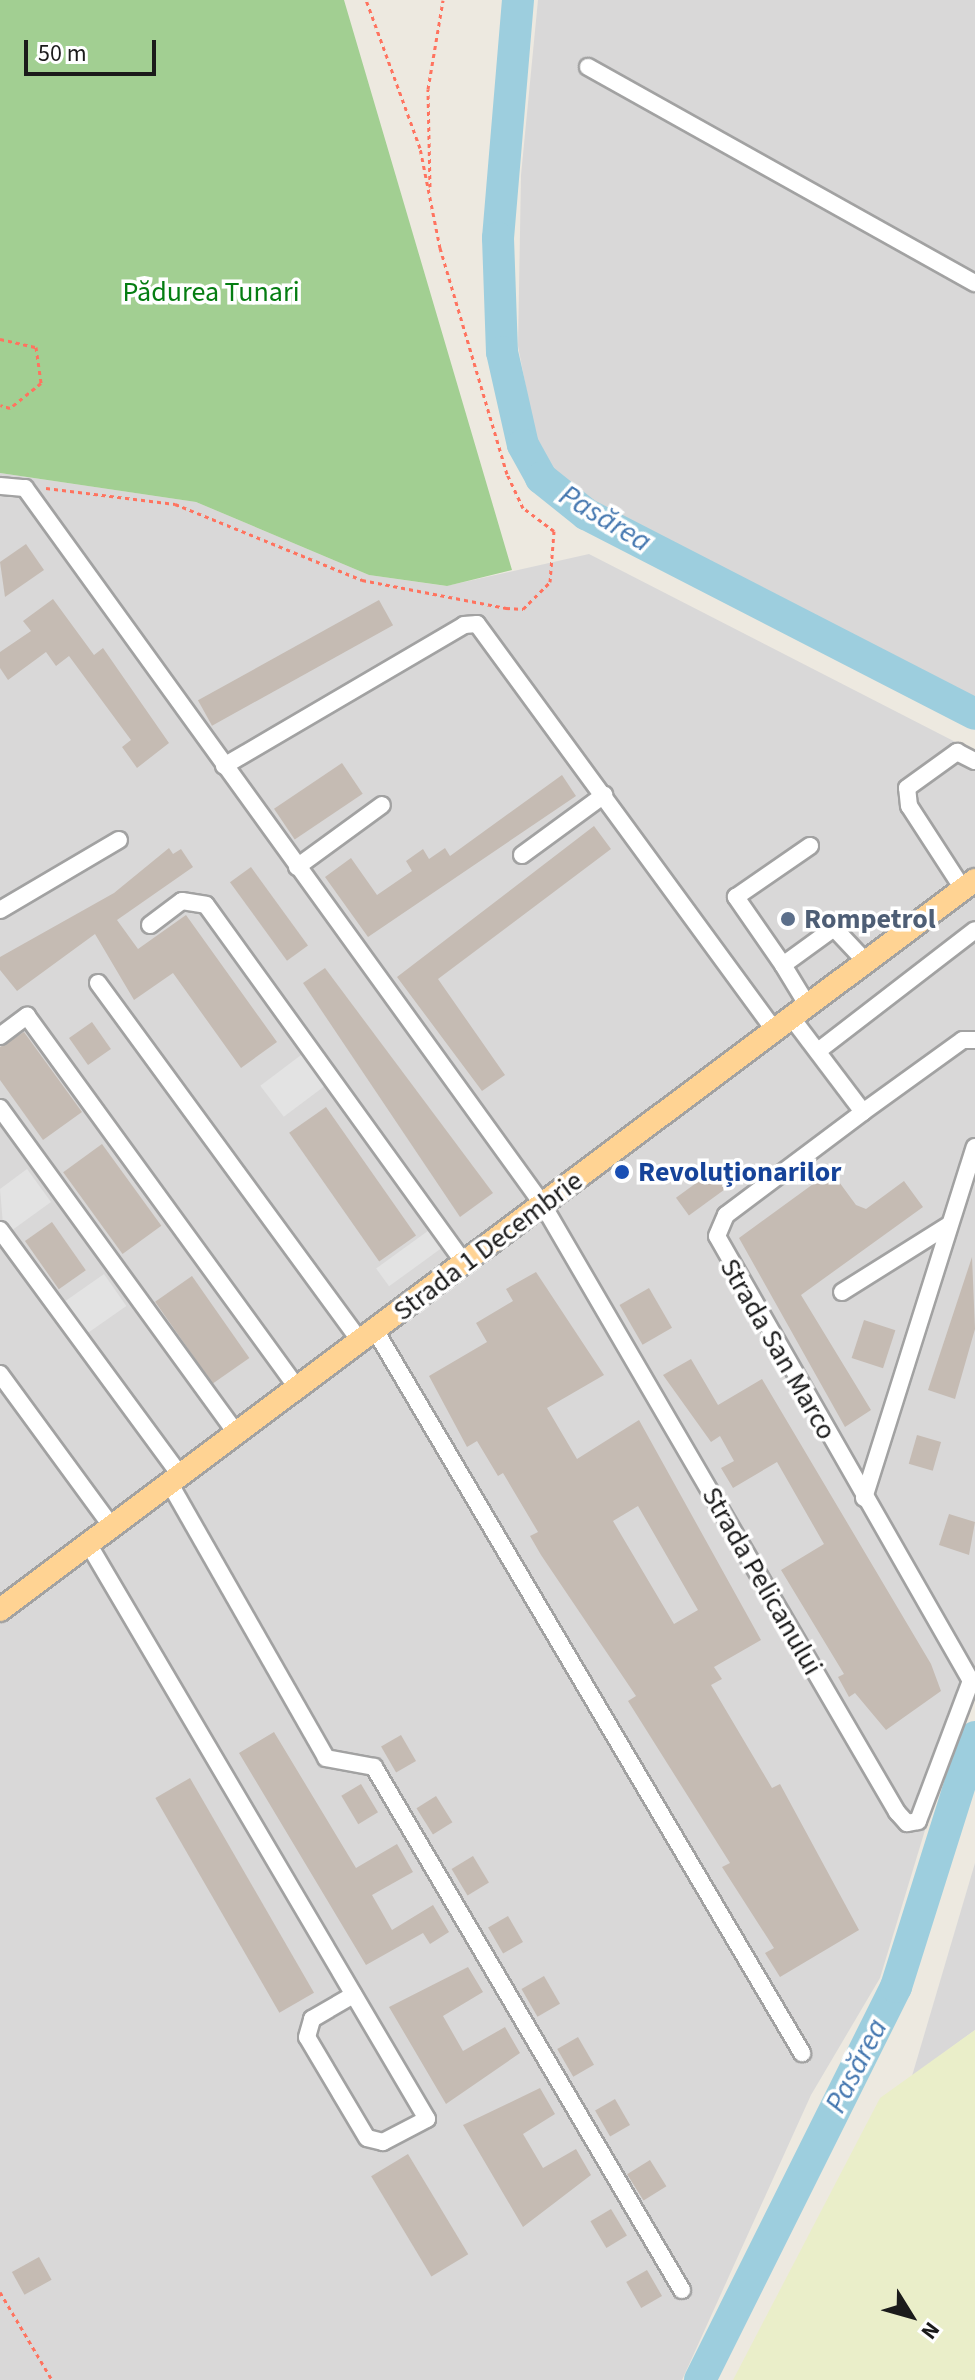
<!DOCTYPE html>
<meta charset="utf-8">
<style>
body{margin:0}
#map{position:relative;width:975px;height:2380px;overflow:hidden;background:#ede9e0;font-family:"Source Sans 3",sans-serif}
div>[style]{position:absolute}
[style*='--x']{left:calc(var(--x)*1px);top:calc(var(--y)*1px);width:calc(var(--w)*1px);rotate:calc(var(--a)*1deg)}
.residential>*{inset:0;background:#d9d8d8}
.farmland>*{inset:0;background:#eaeec9}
.forest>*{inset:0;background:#a2cf92}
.parking>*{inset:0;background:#e3e3e3;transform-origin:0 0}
.river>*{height:32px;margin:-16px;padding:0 16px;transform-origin:16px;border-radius:16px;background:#9dcede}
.building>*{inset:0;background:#c5bbb3;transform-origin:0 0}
.path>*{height:3px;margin-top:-1.5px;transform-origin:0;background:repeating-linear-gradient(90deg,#ff735f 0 4px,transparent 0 8px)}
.roads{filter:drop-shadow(2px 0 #a2a2a2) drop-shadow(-2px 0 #a2a2a2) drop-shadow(0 2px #a2a2a2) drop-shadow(0 -2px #a2a2a2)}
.minor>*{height:16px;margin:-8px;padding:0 8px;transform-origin:8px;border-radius:8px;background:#fff}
.major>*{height:22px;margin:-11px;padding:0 11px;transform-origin:11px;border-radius:11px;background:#ffd393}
.dots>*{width:22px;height:22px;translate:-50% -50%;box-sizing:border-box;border:4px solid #fff;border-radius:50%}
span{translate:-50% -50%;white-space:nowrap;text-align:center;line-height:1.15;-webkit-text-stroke:7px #fff;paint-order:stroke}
.park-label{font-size:28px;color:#057d12}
.service-label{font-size:28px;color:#4e5e75;font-weight:700}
.left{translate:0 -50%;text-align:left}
.transit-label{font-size:28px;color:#164399;font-weight:700}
.street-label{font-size:28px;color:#1b1b1b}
.water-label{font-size:30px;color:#4376af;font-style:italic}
.north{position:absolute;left:871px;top:2276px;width:80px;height:80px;-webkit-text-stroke:6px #fff;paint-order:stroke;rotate:127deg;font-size:22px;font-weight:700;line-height:32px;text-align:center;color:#1b1b1b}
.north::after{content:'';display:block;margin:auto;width:28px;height:36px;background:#1b1b1b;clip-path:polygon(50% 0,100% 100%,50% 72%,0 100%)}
.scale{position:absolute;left:24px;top:40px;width:132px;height:36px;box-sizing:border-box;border:4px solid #1b1b1b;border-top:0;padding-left:10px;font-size:24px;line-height:28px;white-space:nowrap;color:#1b1b1b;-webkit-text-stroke:6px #fff;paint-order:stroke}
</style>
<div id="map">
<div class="residential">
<div style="clip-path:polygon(538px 0,975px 0,975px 700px,592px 501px,558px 478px,538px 451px,518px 346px,521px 175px)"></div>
<div style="clip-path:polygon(0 473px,196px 502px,369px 575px,446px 586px,589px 554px,975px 752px,975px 1666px,880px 1978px,811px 2095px,682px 2380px,0 2380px)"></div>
<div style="clip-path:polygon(975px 1863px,975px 2030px,912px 2076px)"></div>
</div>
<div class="farmland">
<div style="clip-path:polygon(975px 2030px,975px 2380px,733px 2380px,880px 2098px)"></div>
</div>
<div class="forest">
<div style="clip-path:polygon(0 0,344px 0,512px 570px,447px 586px,369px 575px,196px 502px,0 473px)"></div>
</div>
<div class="parking">
<div style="left:309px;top:1049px;width:39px;height:61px;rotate:53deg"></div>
<div style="clip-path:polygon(27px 1169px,51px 1202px,4px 1236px,0 1189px)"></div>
<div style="left:436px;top:1225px;width:22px;height:74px;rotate:54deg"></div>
<div style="left:104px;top:1274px;width:39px;height:58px;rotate:55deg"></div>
</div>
<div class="river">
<div style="--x:518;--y:0;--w:239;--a:94.8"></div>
<div style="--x:498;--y:238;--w:114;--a:88"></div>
<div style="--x:502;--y:352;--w:95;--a:77.3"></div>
<div style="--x:523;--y:445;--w:38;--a:61"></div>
<div style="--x:541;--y:478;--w:58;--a:38.7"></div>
<div style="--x:586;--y:514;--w:437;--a:27.2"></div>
<div style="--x:700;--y:2380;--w:439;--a:-63.5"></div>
<div style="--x:896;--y:1987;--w:262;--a:-72.5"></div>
</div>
<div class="building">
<div style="clip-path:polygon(26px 544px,44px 570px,5px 597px,0 562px)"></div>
<div style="clip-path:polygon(53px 599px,94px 655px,103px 648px,169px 743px,137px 768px,122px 747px,131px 740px,69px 656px,56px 666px,46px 652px,8px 680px,0 668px,0 652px,31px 631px,23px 621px)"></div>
<div style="left:379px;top:600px;width:29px;height:207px;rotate:61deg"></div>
<div style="left:342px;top:763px;width:37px;height:82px;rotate:56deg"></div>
<div style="clip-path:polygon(562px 775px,576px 796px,368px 937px,325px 877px,351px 858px,377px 895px,412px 871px,406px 861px,423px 849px,429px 859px,445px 848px,450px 856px)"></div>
<div style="clip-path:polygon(594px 826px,611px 849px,438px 979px,505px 1075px,482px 1091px,397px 977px)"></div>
<div style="clip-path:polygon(169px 848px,173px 854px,181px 849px,193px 867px,117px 920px,138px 949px,186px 915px,277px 1042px,241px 1068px,173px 973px,134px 1000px,95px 934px,17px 991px,0 970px,0 957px,114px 893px)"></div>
<div style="left:251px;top:867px;width:97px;height:26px;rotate:54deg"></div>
<div style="clip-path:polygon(325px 968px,493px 1193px,460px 1217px,303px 983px)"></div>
<div style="left:92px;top:1022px;width:33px;height:28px;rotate:55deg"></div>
<div style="clip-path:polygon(24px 1032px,82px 1112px,43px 1140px,0 1080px,0 1047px)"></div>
<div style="left:326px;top:1107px;width:157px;height:45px;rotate:55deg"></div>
<div style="left:102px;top:1144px;width:101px;height:48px;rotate:54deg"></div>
<div style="left:714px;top:1170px;width:22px;height:47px;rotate:54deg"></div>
<div style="clip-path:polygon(831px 1171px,856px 1205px,866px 1209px,904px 1181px,923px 1207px,801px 1295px,871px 1410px,845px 1427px,739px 1238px)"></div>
<div style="left:52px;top:1222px;width:59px;height:33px;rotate:55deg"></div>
<div style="clip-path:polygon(972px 1257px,975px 1329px,955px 1399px,928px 1390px)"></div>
<div style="clip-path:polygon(evenodd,536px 1272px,604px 1375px,547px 1408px,577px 1459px,639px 1420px,761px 1640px,714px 1667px,722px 1679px,711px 1685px,772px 1788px,780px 1784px,859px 1930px,780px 1977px,765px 1953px,774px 1948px,722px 1867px,730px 1863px,628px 1701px,636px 1696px,541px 1555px,530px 1536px,538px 1532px,503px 1473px,498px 1476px,477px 1441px,467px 1447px,429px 1376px,487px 1342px,476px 1323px,513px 1301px,506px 1289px,536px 1272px,638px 1506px,698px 1610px,674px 1624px,613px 1521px,638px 1506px)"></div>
<div style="left:192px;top:1276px;width:100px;height:45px;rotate:55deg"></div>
<div style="left:649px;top:1288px;width:46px;height:34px;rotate:60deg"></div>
<div style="left:864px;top:1320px;width:33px;height:40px;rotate:18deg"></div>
<div style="clip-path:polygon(691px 1359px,718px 1405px,762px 1379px,931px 1664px,941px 1691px,886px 1730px,855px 1693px,849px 1697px,838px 1677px,844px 1674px,781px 1570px,824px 1544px,777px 1462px,733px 1488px,721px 1468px,734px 1461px,720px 1436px,711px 1442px,663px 1375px)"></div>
<div style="left:917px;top:1435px;width:25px;height:30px;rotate:16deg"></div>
<div style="clip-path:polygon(949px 1514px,975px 1522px,969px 1555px,939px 1545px)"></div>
<div style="clip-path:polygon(274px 1732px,356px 1868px,397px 1844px,413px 1872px,372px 1895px,392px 1930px,433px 1905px,449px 1932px,430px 1944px,423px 1933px,366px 1965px,239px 1753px)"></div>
<div style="left:401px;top:1735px;width:30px;height:23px;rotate:60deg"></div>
<div style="left:190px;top:1778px;width:248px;height:40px;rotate:60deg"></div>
<div style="left:361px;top:1784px;width:33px;height:23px;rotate:59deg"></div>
<div style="left:436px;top:1796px;width:31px;height:23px;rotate:58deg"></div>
<div style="left:473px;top:1856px;width:31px;height:25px;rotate:59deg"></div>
<div style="left:508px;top:1916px;width:30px;height:23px;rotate:60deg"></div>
<div style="clip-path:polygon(468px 1967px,483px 1992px,443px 2016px,463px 2051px,505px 2027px,520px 2053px,446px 2104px,389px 2007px)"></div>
<div style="left:544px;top:1976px;width:32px;height:26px;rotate:60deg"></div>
<div style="left:578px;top:2037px;width:32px;height:24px;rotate:60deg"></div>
<div style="clip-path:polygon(540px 2088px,555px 2114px,523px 2134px,543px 2168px,576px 2149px,591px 2175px,523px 2227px,463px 2125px)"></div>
<div style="left:615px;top:2099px;width:30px;height:23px;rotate:60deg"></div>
<div style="left:408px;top:2154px;width:117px;height:43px;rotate:59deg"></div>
<div style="left:650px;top:2160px;width:31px;height:27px;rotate:58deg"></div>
<div style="left:611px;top:2209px;width:31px;height:24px;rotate:59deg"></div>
<div style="left:39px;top:2257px;width:26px;height:31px;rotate:61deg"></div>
<div style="left:647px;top:2270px;width:30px;height:24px;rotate:60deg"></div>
</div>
<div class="path">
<div style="--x:430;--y:187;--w:98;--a:-91.2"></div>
<div style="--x:428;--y:89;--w:90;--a:-80.4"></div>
<div style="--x:0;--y:339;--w:37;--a:13"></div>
<div style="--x:36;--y:347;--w:36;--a:82"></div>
<div style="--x:41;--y:383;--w:40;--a:141"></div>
<div style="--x:10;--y:408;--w:10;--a:-163"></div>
<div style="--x:46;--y:488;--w:130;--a:7.1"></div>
<div style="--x:175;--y:504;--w:202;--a:22.1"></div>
<div style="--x:362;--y:580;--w:147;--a:11"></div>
<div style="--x:506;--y:608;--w:17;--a:3"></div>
<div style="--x:523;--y:609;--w:38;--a:-45"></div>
<div style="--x:550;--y:582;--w:51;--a:-85.5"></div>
<div style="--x:554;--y:531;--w:39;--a:-143"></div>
<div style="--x:523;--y:508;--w:38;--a:-115"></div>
<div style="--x:507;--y:474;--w:236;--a:-106.5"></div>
<div style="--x:440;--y:248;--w:102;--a:-101.3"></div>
<div style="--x:420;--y:148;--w:158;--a:-110"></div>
<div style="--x:0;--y:2292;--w:102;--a:59.4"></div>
</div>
<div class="roads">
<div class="minor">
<div style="--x:588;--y:67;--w:443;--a:29.2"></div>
<div style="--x:0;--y:486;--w:25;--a:5"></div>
<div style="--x:25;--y:488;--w:885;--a:54.15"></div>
<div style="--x:543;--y:1205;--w:703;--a:59.75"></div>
<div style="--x:897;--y:1812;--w:15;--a:48"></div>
<div style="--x:907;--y:1823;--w:11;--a:-10"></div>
<div style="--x:918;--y:1821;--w:150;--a:-69.3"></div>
<div style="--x:971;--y:1681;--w:512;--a:-119.72"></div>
<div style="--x:717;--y:1236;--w:23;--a:-67"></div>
<div style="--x:726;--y:1215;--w:171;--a:-36.9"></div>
<div style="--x:863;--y:1112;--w:118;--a:-127.1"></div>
<div style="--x:224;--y:766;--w:278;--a:-30.4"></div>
<div style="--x:464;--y:625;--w:13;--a:-4"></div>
<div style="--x:477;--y:624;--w:504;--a:53.79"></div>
<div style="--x:522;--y:855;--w:102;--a:-36.2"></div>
<div style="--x:297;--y:867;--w:105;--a:-36.1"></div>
<div style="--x:963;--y:889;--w:99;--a:-123"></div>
<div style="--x:909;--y:806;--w:18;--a:-96"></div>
<div style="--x:907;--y:788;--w:62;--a:-35.8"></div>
<div style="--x:957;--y:752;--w:20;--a:27"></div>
<div style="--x:0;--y:910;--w:138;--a:-30.5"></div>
<div style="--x:150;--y:925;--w:40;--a:-37"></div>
<div style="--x:182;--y:901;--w:24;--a:9"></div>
<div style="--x:206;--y:905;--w:441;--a:54.2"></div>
<div style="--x:783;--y:965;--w:83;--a:-124.7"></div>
<div style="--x:736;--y:897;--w:90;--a:-34.6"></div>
<div style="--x:98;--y:983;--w:444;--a:53.8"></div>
<div style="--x:808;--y:1006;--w:48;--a:-121.4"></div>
<div style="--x:783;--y:965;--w:63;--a:-36"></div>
<div style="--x:834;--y:928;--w:47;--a:46.7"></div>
<div style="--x:0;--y:1036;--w:34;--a:-37"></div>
<div style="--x:27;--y:1016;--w:460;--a:54"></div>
<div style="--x:818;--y:1051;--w:198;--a:-37.6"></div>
<div style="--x:0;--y:1108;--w:403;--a:54"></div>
<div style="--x:863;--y:1112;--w:123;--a:-35.8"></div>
<div style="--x:963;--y:1040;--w:12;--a:0"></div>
<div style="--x:0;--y:1230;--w:305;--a:53.7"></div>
<div style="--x:842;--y:1292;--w:126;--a:-32.1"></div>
<div style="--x:375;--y:1330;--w:840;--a:59.43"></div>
<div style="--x:0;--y:1374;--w:190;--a:53.8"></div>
<div style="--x:170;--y:1484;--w:315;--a:60.3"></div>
<div style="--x:326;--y:1758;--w:49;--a:10.6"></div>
<div style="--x:374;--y:1767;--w:607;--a:59.51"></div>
<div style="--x:864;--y:1498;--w:368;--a:-72.5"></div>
<div style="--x:89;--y:1545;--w:666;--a:59.51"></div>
<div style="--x:427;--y:2119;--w:50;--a:152.4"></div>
<div style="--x:383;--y:2142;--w:16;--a:-166"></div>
<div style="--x:367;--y:2138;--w:117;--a:-120.7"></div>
<div style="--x:307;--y:2037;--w:19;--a:-74"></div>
<div style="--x:312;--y:2019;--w:48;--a:-30.3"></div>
</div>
<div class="major">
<div style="--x:0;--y:1610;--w:1218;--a:-36.82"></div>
</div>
</div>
<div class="dots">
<div style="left:788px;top:919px;background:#5c6f8a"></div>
<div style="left:622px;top:1172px;background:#1a4fb4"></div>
</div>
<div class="park-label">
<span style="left:211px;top:292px">Pădurea Tunari</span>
</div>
<div class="service-label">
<span class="left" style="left:804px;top:919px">Rompetrol</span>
</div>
<div class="transit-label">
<span class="left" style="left:638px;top:1172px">Revoluționarilor</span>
</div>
<div class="street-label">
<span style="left:488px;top:1246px;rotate:-37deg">Strada 1 Decembrie</span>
<span style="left:778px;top:1349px;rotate:60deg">Strada San Marco</span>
<span style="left:762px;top:1581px;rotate:60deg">Strada Pelicanului</span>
</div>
<div class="water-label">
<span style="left:605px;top:519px;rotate:31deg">Pasărea</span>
<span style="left:857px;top:2066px;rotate:-63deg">Pasărea</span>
</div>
<div class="north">N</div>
<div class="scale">50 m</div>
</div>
